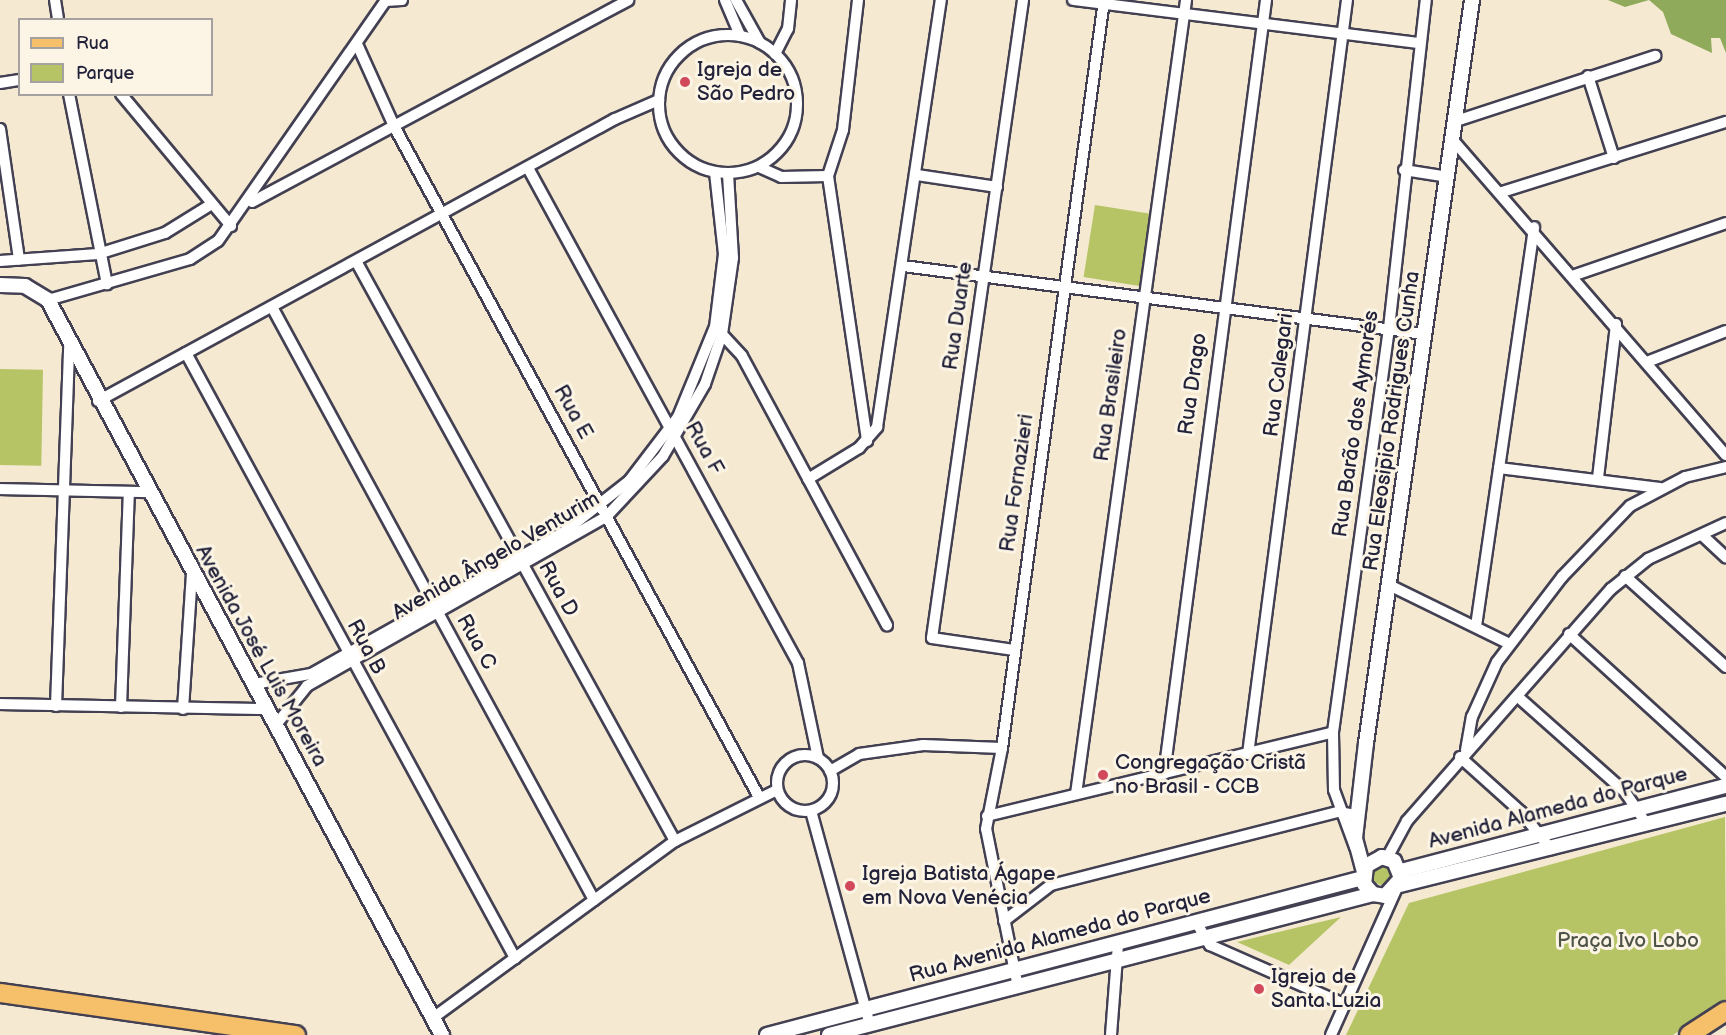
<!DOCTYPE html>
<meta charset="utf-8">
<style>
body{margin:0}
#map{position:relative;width:1726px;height:1035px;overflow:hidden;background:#f5ead1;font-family:"Balsamiq Sans",sans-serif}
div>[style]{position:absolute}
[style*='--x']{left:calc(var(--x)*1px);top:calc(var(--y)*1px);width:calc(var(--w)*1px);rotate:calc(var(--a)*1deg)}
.green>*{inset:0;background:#b6c466;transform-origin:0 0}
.round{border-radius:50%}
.forest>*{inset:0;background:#90aa5b}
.roads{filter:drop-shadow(2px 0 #424052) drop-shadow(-2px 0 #424052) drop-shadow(0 2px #424052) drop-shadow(0 -2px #424052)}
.minor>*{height:10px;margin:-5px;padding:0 5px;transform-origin:5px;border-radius:5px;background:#fff}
.minor>.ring{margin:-5px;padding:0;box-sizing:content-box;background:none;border:10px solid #fff;border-radius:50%}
.tertiary>*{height:14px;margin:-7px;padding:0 7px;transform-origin:7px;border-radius:7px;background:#fff}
.primary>*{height:18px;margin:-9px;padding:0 9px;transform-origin:9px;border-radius:9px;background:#f6c06b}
.dots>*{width:16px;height:16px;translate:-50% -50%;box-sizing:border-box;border:3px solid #fcf5e5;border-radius:50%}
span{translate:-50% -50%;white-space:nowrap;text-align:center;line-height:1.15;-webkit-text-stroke:6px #fcf5e5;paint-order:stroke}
.poi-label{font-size:21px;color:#22223b}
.left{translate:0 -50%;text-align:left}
.street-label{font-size:21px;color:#22223b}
.park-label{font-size:21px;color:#4e5348}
.legend{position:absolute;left:18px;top:18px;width:195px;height:78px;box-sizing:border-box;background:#fcf5e5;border:2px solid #a5a1a1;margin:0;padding:8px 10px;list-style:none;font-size:18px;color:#22223b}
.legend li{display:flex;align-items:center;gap:12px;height:30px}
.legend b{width:30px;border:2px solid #a5a1a1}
</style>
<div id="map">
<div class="green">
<div style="left:1095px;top:205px;width:61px;height:73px;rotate:9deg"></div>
<div style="left:0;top:369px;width:43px;height:96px;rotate:1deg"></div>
<div style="clip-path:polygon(1725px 817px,1726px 1000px,1673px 1035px,1346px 1035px,1409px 903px)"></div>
<div class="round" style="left:1372px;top:863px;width:22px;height:22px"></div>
<div style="clip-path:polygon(1341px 917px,1289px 965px,1237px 942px)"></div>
</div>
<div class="forest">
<div style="clip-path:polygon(1608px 0,1726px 0,1726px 53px,1720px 38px,1711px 38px,1712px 53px,1671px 34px,1663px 12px,1649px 0,1625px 7px)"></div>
</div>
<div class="roads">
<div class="minor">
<div style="--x:55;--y:0;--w:20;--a:81"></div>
<div style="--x:725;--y:0;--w:39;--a:67"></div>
<div style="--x:736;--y:0;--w:49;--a:60.8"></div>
<div style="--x:858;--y:0;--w:131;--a:96.6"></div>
<div style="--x:843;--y:130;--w:48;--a:108.1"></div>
<div style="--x:828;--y:176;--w:268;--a:81.6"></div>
<div style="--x:1073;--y:0;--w:349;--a:7.1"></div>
<div style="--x:385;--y:1;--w:17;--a:-3"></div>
<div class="ring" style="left:659px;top:35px;width:128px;height:128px"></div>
<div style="--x:357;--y:44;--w:92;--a:65.7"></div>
<div style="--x:395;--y:128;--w:762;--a:61.45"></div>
<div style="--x:775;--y:54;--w:28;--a:-63"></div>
<div style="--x:788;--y:29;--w:29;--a:-84"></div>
<div style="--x:1588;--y:76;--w:86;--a:72.4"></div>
<div style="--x:0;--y:83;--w:20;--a:-9"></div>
<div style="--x:69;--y:94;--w:194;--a:78.7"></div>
<div style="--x:121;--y:94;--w:172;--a:50.2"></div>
<div style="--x:1453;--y:122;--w:213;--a:-18.1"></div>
<div style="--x:0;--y:129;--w:132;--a:81.7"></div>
<div style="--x:1452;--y:139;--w:418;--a:49.1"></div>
<div style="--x:759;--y:167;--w:24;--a:24"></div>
<div style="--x:781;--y:177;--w:47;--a:-1.2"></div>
<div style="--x:528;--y:168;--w:564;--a:61.39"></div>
<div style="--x:798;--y:663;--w:97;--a:78.1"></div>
<div style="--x:1404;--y:170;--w:45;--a:9"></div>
<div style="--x:917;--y:175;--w:81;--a:8.5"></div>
<div style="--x:1502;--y:192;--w:235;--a:-17.4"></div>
<div style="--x:252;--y:202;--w:427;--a:-28.2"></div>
<div style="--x:0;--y:261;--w:98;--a:-4.1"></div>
<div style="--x:98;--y:254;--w:70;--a:-17.4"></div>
<div style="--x:165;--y:233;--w:55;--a:-31.7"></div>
<div style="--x:356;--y:261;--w:662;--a:61.19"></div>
<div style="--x:903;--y:266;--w:525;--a:7.44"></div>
<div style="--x:1575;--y:275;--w:160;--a:-19"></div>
<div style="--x:48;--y:300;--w:148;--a:-16.1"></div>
<div style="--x:190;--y:259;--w:33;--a:-33"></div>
<div style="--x:218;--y:241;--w:294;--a:-55.1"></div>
<div style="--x:272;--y:307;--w:675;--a:61.5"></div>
<div style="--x:718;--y:330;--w:35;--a:47"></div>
<div style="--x:742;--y:356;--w:306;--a:61.7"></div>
<div style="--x:186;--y:353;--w:689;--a:61.46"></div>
<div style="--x:1647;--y:362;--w:85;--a:-21.4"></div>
<div style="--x:98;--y:401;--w:589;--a:-28.61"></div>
<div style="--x:615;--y:119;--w:48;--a:-23.4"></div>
<div style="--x:1499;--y:468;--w:162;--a:7.1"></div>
<div style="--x:1598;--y:478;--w:155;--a:-83.3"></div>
<div style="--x:808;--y:479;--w:60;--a:-31.3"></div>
<div style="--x:859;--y:448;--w:28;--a:-49"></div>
<div style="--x:877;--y:427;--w:432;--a:-81.5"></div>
<div style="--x:0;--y:489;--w:147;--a:1.2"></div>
<div style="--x:1702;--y:535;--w:33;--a:43"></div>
<div style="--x:1625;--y:576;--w:136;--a:42"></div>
<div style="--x:1391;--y:586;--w:130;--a:26"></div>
<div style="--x:1476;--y:626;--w:403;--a:-81.7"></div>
<div style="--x:1569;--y:634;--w:212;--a:42.3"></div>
<div style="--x:1014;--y:650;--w:83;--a:-171.7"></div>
<div style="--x:932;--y:638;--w:644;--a:-81.88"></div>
<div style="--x:254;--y:684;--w:58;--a:-10"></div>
<div style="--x:311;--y:674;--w:290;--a:-29.3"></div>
<div style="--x:564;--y:532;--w:83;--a:-38.1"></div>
<div style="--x:629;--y:481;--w:81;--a:-52.6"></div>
<div style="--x:678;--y:417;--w:97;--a:-67.7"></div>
<div style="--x:715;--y:327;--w:74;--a:-83"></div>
<div style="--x:724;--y:254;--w:82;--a:-96.3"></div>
<div style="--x:1517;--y:696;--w:144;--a:41.6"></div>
<div style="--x:1625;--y:792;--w:37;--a:56"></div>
<div style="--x:0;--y:704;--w:267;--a:1.1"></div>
<div style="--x:56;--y:706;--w:359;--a:-87.9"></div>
<div style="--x:121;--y:707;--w:215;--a:-87.9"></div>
<div style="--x:183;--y:709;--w:136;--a:-86.2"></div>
<div style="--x:275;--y:726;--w:51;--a:-51.3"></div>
<div style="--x:307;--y:686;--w:343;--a:-29.5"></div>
<div style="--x:606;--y:517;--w:83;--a:-46.9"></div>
<div style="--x:663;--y:456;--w:83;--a:-59.7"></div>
<div style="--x:705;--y:384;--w:53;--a:-71.2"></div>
<div style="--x:722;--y:334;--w:77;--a:-81.8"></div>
<div style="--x:733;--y:258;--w:84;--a:-93.4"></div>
<div style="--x:1466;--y:750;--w:34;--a:-80"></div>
<div style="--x:1472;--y:717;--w:60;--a:-65.6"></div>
<div style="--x:1497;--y:662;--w:107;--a:-52.6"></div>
<div style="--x:1562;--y:577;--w:98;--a:-46.2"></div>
<div style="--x:1630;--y:506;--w:62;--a:-27.8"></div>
<div style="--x:1685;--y:477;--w:42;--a:-13.7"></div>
<div style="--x:1248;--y:754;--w:760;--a:-82.52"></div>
<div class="ring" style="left:777px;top:755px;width:46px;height:46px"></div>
<div style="--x:1460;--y:757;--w:82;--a:42"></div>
<div style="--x:1521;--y:812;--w:48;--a:51"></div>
<div style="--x:830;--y:771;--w:34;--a:-30"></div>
<div style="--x:859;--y:754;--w:65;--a:-8"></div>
<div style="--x:923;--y:745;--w:79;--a:2.2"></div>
<div style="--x:1164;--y:774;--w:781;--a:-82.49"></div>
<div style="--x:1076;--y:794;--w:802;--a:-82.11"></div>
<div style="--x:811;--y:811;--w:222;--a:74.6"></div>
<div style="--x:987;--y:816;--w:356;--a:-13.6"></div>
<div style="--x:1355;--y:847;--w:61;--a:-110.2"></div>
<div style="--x:1334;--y:790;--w:58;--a:-91"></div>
<div style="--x:1333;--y:732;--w:408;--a:-82.1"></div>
<div style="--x:1389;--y:328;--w:330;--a:-83.6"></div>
<div style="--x:1387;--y:858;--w:42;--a:-61.6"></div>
<div style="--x:1407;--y:821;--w:309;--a:-48.7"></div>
<div style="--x:1611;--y:589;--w:48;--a:-39"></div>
<div style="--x:1648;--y:559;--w:86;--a:-24.8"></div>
<div style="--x:1004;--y:921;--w:59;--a:-37.5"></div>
<div style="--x:1051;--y:885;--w:296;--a:-14.3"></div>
<div style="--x:1338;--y:812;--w:20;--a:9"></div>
<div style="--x:1196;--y:922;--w:27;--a:59"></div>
<div style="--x:1210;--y:945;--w:146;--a:23.8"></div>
<div style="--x:1018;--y:987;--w:161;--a:-101.4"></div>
<div style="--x:986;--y:829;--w:83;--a:-78.8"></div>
<div style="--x:1002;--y:748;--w:755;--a:-82.23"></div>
<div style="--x:433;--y:1018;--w:300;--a:-36.2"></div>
<div style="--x:675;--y:841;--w:114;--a:-26.6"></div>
<div style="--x:1111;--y:1035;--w:92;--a:-85.6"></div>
<div style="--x:1331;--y:1035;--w:159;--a:-65.9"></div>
</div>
<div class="tertiary">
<div style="--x:0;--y:285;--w:25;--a:2"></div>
<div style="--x:25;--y:286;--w:27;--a:31"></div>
<div style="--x:48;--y:300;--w:834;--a:61.81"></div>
<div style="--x:1401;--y:871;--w:336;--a:-14.7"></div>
<div style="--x:1364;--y:872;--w:35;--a:-105"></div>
<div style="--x:1355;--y:838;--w:96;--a:-83.4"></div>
<div style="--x:1366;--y:743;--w:751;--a:-81.88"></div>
<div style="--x:1400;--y:885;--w:336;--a:-14"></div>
<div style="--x:767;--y:1035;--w:616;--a:-14.76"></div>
<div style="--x:829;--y:1035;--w:562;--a:-14.53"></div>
<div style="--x:1373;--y:894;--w:12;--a:9"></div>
<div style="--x:1385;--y:896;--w:24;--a:-48"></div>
<div style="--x:1401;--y:878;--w:18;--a:-112"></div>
<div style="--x:1394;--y:861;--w:13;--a:-162"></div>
<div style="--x:1382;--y:857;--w:18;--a:151"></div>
<div style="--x:1366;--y:866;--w:18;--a:96"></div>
<div style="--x:1364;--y:884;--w:13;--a:48"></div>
</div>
<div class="primary">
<div style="--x:0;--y:993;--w:299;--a:8.1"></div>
<div style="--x:1689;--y:1035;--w:44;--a:-33"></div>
</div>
</div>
<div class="dots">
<div style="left:685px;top:82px;background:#d1495b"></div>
<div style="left:1103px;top:775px;background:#d1495b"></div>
<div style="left:850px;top:886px;background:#d1495b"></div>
<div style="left:1259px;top:989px;background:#d1495b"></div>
</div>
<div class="poi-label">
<span class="left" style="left:697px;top:82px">Igreja de<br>São Pedro</span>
<span class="left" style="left:1115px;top:775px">Congregação Cristã<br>no Brasil - CCB</span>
<span class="left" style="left:862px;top:886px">Igreja Batista Ágape<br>em Nova Venécia</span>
<span class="left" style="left:1271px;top:989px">Igreja de<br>Santa Luzia</span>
</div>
<div class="street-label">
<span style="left:958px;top:316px;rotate:-82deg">Rua Duarte</span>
<span style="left:1279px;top:375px;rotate:-83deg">Rua Calegari</span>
<span style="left:1193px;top:384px;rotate:-82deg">Rua Drago</span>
<span style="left:1111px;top:395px;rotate:-82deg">Rua Brasileiro</span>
<span style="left:573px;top:412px;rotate:61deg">Rua E</span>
<span style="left:1392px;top:421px;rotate:-82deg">Rua Eleosipio Rodrigues Cunha</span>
<span style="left:1356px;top:424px;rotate:-82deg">Rua Barão dos Aymorés</span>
<span style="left:704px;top:448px;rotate:61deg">Rua F</span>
<span style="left:1017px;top:483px;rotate:-82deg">Rua Fornazieri</span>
<span style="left:496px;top:556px;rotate:-30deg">Avenida Ângelo Venturim</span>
<span style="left:558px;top:589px;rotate:61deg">Rua D</span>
<span style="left:476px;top:642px;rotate:61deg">Rua C</span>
<span style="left:366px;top:647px;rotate:62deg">Rua B</span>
<span style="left:261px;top:656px;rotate:61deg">Avenida José Luis Moreira</span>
<span style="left:1558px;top:808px;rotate:-15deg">Avenida Alameda do Parque</span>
<span style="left:1060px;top:936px;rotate:-15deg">Rua Avenida Alameda do Parque</span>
</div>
<div class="park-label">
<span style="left:1628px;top:941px">Praça Ivo Lobo</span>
</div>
<ul class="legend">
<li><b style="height:8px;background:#f6c06b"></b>Rua</li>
<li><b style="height:16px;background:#b6c466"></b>Parque</li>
</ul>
</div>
